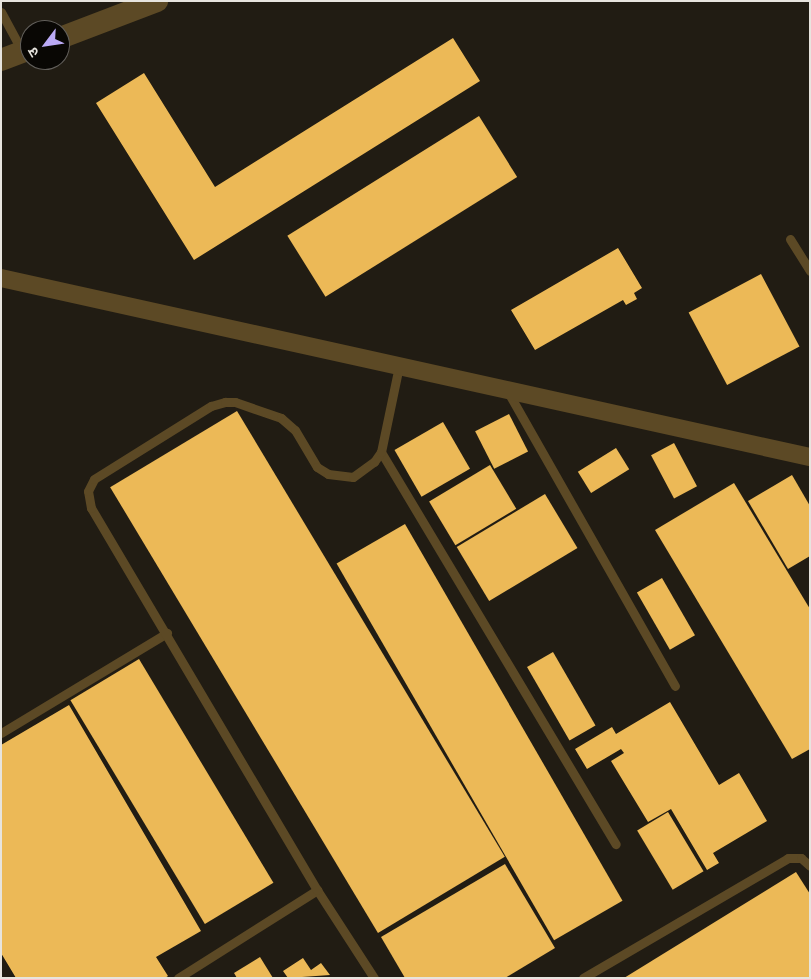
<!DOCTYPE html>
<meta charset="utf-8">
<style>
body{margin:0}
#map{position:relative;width:811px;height:979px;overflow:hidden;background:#211c13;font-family:"PT Serif","Noto Sans Devanagari",serif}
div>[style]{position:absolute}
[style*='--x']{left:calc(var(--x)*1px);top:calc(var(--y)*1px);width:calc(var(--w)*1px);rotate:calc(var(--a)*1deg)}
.building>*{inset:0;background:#ecb957;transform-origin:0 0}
.service>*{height:9px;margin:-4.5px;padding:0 4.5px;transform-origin:4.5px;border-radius:4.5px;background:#5c4925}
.minor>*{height:18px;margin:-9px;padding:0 9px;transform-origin:9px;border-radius:9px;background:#5c4925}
.tertiary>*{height:22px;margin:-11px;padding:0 11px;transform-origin:11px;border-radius:11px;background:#5c4925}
span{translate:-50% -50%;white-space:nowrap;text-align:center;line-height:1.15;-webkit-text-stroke:5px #090704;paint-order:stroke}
.frame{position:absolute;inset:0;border:2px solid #e7e4de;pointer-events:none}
.north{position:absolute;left:20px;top:20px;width:50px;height:50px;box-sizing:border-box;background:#090704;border:1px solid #625f5b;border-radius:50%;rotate:239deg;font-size:14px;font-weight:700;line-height:20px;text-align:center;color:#e7e4de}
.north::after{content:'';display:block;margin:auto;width:18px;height:22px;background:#bbaaf6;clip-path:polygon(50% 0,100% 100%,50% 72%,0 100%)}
</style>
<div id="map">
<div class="building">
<div style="clip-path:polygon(453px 38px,480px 81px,194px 260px,96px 103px,144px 73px,215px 187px)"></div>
<div style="left:479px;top:116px;width:72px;height:226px;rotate:58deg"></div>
<div style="clip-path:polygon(618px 248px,642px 288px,634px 293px,637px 299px,626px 305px,623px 300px,535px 350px,511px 310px)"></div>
<div style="left:761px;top:274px;width:82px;height:82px;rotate:62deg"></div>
<div style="left:237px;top:411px;width:520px;height:148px;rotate:59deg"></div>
<div style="left:509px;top:414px;width:42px;height:38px;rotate:63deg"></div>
<div style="left:443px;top:422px;width:54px;height:56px;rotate:60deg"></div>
<div style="left:674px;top:443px;width:49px;height:26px;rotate:62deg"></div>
<div style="left:616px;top:448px;width:25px;height:45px;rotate:58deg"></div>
<div style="left:490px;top:465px;width:51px;height:71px;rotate:59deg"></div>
<div style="clip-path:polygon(792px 475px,810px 506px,810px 556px,788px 569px,748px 501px)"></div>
<div style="clip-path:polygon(734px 483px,810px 609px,810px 749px,792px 759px,655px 530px)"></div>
<div style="left:545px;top:494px;width:63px;height:103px;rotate:59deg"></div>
<div style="left:405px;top:524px;width:435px;height:79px;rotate:60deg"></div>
<div style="left:662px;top:578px;width:66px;height:29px;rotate:60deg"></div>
<div style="left:553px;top:652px;width:85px;height:30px;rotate:60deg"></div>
<div style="left:139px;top:659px;width:261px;height:80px;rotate:59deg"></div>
<div style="clip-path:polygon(670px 702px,719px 785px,739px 773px,767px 821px,713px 853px,719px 863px,707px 870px,671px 809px,648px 822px,611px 761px,624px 753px,621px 749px,587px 769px,575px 749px,612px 727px,616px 734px)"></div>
<div style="clip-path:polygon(69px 705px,201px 931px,156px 957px,168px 976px,165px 978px,16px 978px,1px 953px,1px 745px)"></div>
<div style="left:668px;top:812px;width:69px;height:36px;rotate:59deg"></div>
<div style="clip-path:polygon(505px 864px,555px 948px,505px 978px,405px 978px,381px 937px)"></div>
<div style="clip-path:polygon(796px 872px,810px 894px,810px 978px,624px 978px)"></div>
<div style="clip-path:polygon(260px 957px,273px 978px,237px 978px,234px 973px)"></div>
<div style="clip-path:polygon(303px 958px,311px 970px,321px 963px,330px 975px,288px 978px,283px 971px)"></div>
</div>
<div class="service">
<div style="--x:1;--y:12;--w:44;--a:61.7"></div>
<div style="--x:790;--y:239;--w:38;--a:58"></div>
<div style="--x:508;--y:392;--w:338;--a:60.4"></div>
<div style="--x:381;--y:452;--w:457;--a:59.1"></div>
<div style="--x:1;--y:733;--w:194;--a:-31.1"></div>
<div style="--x:178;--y:978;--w:165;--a:-32.3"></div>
<div style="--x:374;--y:978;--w:105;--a:-122.9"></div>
<div style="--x:317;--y:890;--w:444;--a:-120.6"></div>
<div style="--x:91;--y:508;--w:17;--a:-100"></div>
<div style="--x:88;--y:491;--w:13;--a:-63"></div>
<div style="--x:94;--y:479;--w:138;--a:-32"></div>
<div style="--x:211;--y:406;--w:15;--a:-16"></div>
<div style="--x:225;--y:402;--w:10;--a:0"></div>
<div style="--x:235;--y:402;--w:49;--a:19.2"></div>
<div style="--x:281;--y:418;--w:18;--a:41"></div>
<div style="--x:295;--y:430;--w:43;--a:59.3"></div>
<div style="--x:317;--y:467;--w:13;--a:32"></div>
<div style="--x:328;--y:474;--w:25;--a:7"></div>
<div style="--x:353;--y:477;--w:26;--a:-36"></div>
<div style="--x:374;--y:462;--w:12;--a:-55"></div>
<div style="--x:381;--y:452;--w:88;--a:-78.2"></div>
<div style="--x:583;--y:978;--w:238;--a:-30.3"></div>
<div style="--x:788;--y:858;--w:13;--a:0"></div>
<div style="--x:801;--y:858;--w:12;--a:42"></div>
</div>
<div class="minor">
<div style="--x:1;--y:278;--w:829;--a:12.48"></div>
</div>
<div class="tertiary">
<div style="--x:60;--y:38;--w:104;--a:-20.9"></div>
<div style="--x:1;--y:60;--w:31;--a:-21"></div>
</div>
<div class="frame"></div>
<div class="north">उ</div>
</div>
